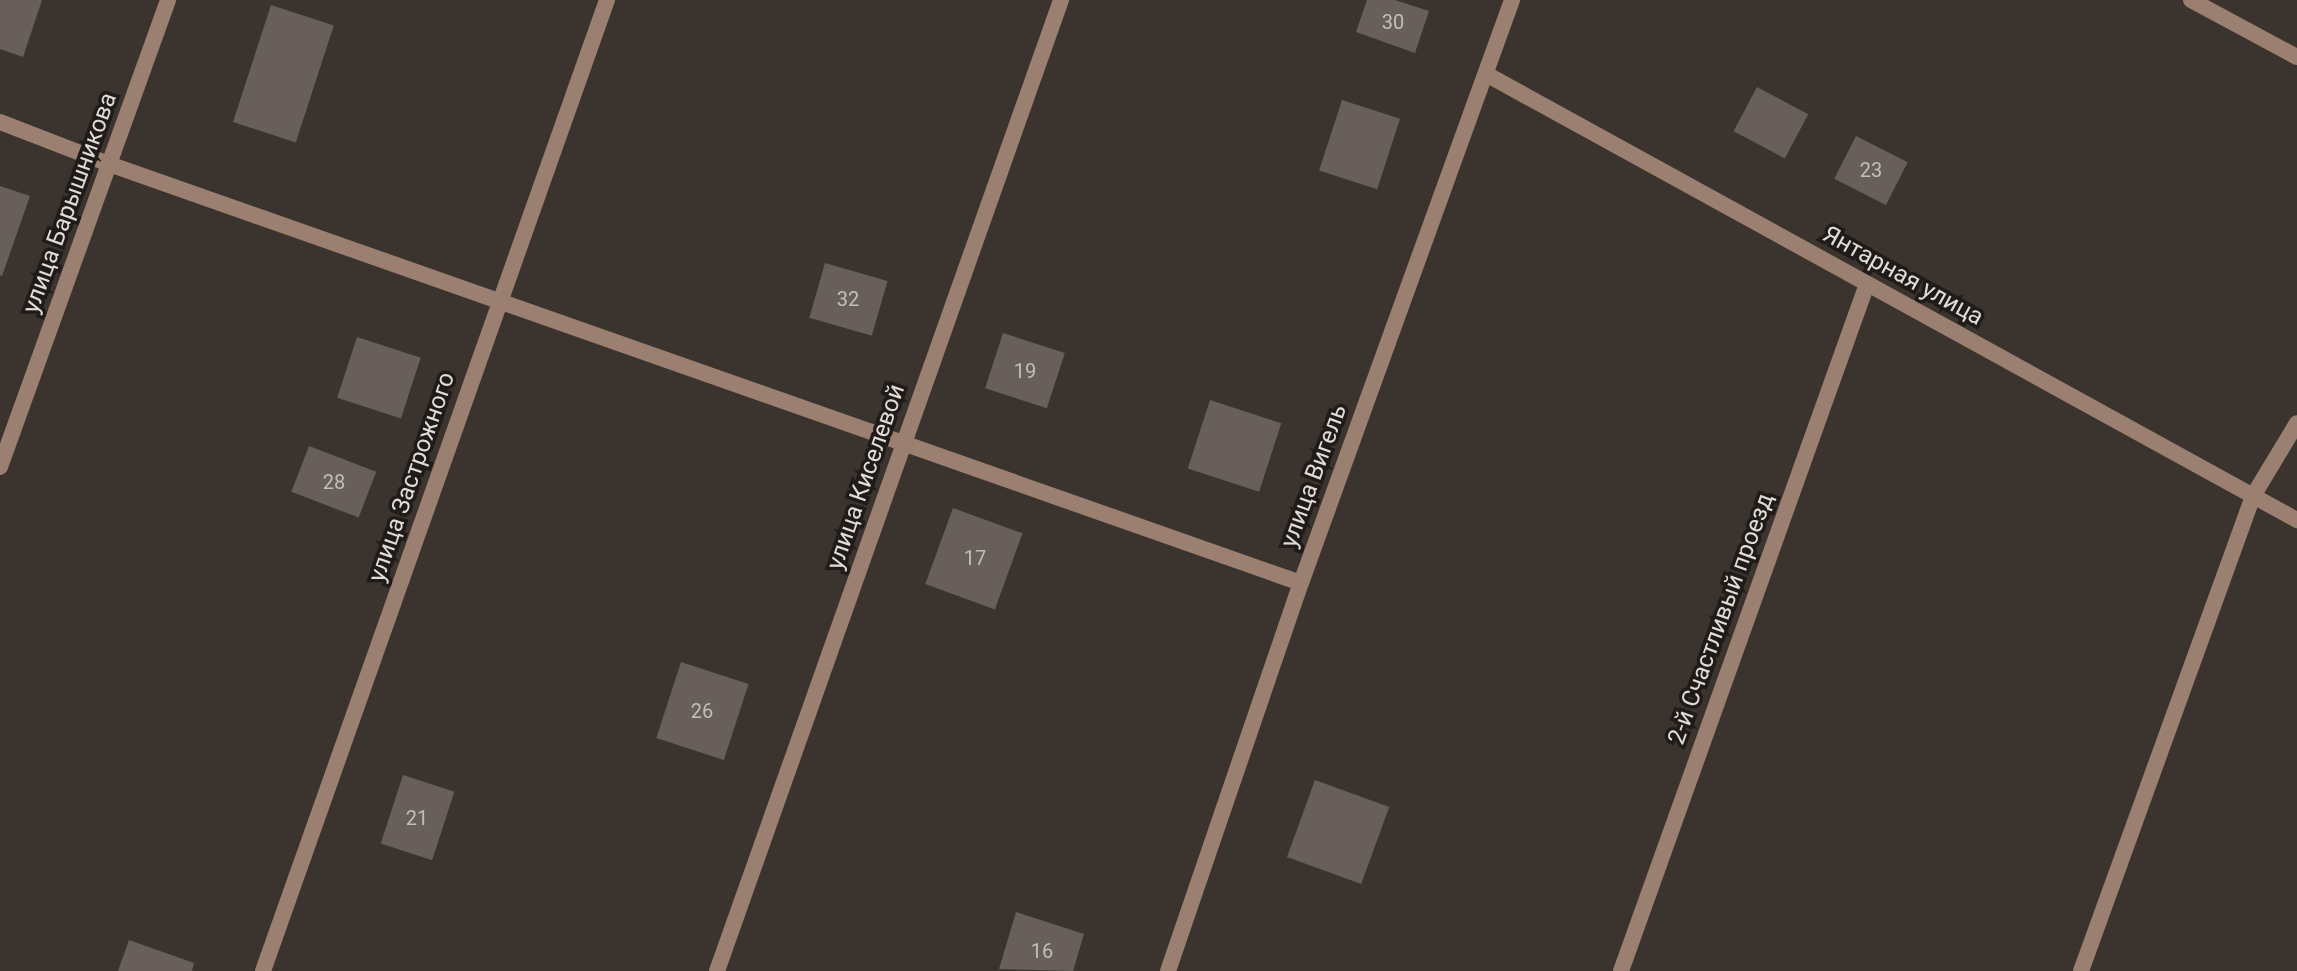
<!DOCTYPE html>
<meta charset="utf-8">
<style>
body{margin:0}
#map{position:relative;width:2297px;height:971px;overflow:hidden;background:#3b332e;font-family:Roboto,sans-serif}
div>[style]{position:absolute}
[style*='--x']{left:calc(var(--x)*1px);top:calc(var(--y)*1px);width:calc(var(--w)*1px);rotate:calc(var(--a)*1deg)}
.building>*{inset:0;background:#685f5a;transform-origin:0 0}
.service>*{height:16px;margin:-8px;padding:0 8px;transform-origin:8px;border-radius:8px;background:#9b7f70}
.minor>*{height:16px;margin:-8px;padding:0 8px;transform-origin:8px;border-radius:8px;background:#9b7f70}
span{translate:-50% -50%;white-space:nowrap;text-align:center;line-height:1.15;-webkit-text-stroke:7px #1f1b19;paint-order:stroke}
.number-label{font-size:20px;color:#c4bdb9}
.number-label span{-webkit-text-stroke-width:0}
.street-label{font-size:24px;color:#e2dcd9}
</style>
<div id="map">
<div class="building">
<div style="clip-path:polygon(0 0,42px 0,23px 57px,0 49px)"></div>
<div style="clip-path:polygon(1367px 0,1395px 0,1429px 11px,1415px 53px,1356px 32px)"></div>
<div style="left:271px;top:5px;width:66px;height:123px;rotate:18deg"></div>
<div style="left:1757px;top:87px;width:58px;height:50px;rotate:28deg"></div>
<div style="left:1342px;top:100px;width:61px;height:74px;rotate:18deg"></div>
<div style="left:1856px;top:136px;width:58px;height:48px;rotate:27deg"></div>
<div style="clip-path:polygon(0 186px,30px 196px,2px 276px,0 275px)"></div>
<div style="left:825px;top:263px;width:65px;height:57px;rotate:16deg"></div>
<div style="left:1003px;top:333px;width:65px;height:58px;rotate:18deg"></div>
<div style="left:357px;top:337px;width:67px;height:64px;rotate:18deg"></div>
<div style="left:1210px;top:400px;width:75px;height:72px;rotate:18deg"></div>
<div style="left:309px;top:446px;width:72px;height:49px;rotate:21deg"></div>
<div style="left:953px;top:508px;width:74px;height:81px;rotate:20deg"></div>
<div style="left:681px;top:662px;width:71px;height:80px;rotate:18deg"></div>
<div style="left:403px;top:775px;width:54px;height:72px;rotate:18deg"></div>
<div style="left:1315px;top:780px;width:79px;height:82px;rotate:20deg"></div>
<div style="clip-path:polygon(1016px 912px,1084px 934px,1073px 971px,999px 969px)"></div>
<div style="clip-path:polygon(129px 940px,194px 963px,192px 971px,118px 971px)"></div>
</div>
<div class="service">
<div style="--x:0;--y:122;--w:117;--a:21.1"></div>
<div style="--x:2081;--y:971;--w:505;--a:-70.09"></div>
<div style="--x:2253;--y:496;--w:85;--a:-58.9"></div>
</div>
<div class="minor">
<div style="--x:2191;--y:0;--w:120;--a:28.3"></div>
<div style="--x:1486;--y:74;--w:926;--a:28.81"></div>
<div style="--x:109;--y:164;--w:1263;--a:19.37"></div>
<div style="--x:0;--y:467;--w:496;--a:-70.2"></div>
<div style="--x:263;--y:971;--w:1030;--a:-70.49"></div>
<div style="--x:717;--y:971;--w:1030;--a:-70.49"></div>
<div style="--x:1168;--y:971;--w:410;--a:-71.1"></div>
<div style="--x:1301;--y:583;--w:620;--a:-70.1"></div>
<div style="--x:1621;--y:971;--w:730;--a:-70.3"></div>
</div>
<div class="number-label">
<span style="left:1393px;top:22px">30</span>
<span style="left:1871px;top:170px">23</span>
<span style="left:848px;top:299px">32</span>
<span style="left:1025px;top:371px">19</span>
<span style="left:334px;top:482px">28</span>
<span style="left:975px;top:558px">17</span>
<span style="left:702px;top:711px">26</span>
<span style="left:417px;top:818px">21</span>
<span style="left:1042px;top:951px">16</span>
</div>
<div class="street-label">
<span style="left:70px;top:203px;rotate:-70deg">улица Барышникова</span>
<span style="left:1903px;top:276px;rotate:29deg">Янтарная улица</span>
<span style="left:1314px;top:476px;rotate:-70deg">улица Вигель</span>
<span style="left:412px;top:477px;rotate:-71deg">улица Застрожного</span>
<span style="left:866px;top:477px;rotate:-71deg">улица Киселевой</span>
<span style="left:1721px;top:619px;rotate:-70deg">2-й Счастливый проезд</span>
</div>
</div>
